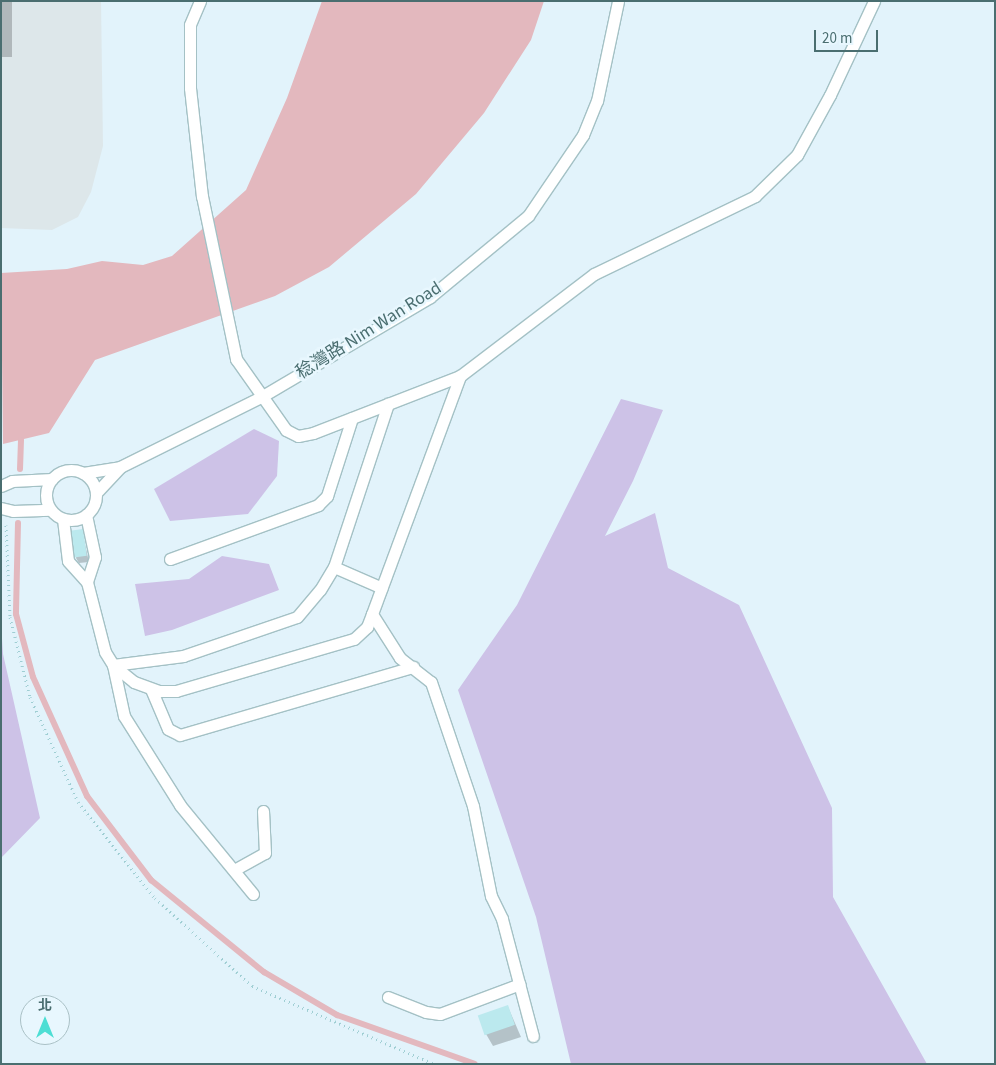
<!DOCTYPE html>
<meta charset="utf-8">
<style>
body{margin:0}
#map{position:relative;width:996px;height:1065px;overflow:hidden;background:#e2f3fb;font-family:"Source Sans 3","Noto Sans TC",sans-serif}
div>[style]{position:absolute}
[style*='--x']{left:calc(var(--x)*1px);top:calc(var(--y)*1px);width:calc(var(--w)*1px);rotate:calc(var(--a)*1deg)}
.industrial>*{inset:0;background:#dde7ea}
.green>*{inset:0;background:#cdc2e7}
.water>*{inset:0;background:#e3b8be}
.shadow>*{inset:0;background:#0003;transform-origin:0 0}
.stream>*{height:6px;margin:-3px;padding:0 3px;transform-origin:3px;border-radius:3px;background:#e3b8be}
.building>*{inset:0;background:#bbe9ee;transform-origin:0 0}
.path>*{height:3px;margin-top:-1.5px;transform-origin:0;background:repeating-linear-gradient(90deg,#9fced3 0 1px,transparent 0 5px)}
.roads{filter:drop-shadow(1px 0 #a4c1c5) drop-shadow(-1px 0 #a4c1c5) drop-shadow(0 1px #a4c1c5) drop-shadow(0 -1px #a4c1c5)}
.service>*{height:11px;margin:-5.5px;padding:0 5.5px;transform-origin:5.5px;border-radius:5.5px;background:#fff}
.service>.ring{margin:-5.5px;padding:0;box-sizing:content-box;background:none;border:11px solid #fff;border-radius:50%}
span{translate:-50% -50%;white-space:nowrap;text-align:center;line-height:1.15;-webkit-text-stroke:5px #e8f7fe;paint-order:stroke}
.street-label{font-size:18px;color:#4a6e70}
.frame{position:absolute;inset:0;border:2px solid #4a6e70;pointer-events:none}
.north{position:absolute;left:20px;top:995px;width:50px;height:50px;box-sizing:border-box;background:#e8f7fe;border:1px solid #a9c0c5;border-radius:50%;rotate:0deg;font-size:14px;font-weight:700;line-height:20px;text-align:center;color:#4a6e70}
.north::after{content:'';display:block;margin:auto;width:18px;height:22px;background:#4dded4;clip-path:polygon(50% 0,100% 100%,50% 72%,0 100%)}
.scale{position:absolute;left:814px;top:30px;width:64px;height:22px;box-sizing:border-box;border:2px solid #4a6e70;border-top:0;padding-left:6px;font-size:15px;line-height:18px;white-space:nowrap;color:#4a6e70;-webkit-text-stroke:4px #e8f7fe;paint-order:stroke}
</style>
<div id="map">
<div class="industrial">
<div style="clip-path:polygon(1px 1px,101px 1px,103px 146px,91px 192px,78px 217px,52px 230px,1px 228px)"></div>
</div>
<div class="green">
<div style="clip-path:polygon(621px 399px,663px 410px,633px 481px,605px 536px,655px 513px,668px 568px,739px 605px,832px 808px,833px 897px,927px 1064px,571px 1064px,536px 917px,458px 690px,517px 605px)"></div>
<div style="clip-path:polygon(254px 429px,279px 441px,277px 476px,248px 514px,170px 521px,154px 489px)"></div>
<div style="clip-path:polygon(222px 556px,269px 564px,279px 590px,172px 630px,145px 636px,135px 584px,189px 579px)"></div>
<div style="clip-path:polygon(1px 623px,3px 654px,40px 818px,1px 858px)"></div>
</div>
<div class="water">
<div style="clip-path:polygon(322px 1px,544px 1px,531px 40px,484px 113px,416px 194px,329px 267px,275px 296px,95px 360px,49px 433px,3px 444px,1px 273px,67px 269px,102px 261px,143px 265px,172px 256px,246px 190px,287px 98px)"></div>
</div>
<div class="shadow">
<div style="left:1px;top:1px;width:11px;height:56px"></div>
<div style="clip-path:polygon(82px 531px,89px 562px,79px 563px,76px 558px)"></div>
<div style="clip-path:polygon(508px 1007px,521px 1037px,493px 1046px,486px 1034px)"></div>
</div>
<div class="stream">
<div style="--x:20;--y:469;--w:29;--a:-88"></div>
<div style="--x:18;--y:523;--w:91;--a:91.3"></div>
<div style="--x:16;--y:614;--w:65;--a:74.9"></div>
<div style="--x:33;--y:677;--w:131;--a:65.6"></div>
<div style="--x:87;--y:796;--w:106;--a:52.7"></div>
<div style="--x:151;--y:880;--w:146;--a:39.2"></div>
<div style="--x:264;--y:972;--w:85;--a:30.5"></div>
<div style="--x:337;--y:1015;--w:146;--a:19.5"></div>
</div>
<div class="building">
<div style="left:83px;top:529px;width:27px;height:13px;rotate:82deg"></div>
<div style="left:508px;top:1005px;width:21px;height:32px;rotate:71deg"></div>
</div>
<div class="path">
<div style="--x:6;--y:525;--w:92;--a:87.5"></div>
<div style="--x:10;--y:617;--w:82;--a:76"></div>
<div style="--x:30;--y:697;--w:115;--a:65.4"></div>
<div style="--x:78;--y:802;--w:123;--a:51.3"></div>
<div style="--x:155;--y:898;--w:131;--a:42.2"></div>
<div style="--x:252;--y:986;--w:198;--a:23.2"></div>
</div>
<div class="roads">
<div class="service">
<div style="--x:200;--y:1;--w:26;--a:113"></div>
<div style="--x:190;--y:25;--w:63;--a:90"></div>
<div style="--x:190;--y:88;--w:109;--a:83.7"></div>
<div style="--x:202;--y:196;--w:167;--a:78.2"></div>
<div style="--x:236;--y:359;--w:87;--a:54.8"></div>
<div style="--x:286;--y:430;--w:13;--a:27"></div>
<div style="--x:298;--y:436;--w:15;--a:-11"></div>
<div style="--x:313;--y:433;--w:158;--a:-21.2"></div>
<div style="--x:460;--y:376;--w:168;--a:-37.3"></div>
<div style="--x:594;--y:274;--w:179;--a:-25.8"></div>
<div style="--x:755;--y:196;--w:59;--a:-44.3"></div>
<div style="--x:797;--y:155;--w:68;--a:-61.2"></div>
<div style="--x:830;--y:95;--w:104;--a:-64.9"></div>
<div class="ring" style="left:46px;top:470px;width:39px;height:39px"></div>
<div style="--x:83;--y:473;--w:37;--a:-9"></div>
<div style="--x:120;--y:467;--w:157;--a:-26.4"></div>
<div style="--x:261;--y:397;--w:196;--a:-30.6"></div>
<div style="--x:430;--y:297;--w:127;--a:-39.6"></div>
<div style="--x:528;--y:216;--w:98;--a:-55.8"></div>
<div style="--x:583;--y:135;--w:37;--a:-68"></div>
<div style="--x:597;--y:101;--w:102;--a:-78.1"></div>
<div style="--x:1;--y:486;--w:12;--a:-24"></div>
<div style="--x:12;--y:481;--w:40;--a:-2.9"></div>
<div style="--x:96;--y:493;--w:35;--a:-47"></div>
<div style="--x:1;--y:508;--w:12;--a:14"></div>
<div style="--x:13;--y:511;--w:37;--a:-2"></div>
<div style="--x:86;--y:515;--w:43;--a:77.9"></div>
<div style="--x:95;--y:557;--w:26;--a:108"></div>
<div style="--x:63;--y:519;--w:42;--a:83.2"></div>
<div style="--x:68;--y:561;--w:28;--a:48"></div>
<div style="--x:87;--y:582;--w:72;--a:75.6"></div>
<div style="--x:105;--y:652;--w:15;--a:58"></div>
<div style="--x:113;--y:665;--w:27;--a:39"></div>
<div style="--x:134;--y:682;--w:27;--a:20"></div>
<div style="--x:159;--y:691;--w:17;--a:0"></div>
<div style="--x:176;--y:691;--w:185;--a:-16.3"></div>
<div style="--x:354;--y:639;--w:18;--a:-43"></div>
<div style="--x:367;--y:627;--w:14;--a:-69"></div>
<div style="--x:372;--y:614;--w:254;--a:-69.7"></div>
<div style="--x:170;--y:559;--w:158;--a:-20"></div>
<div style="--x:318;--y:505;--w:13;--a:-45"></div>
<div style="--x:327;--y:496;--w:82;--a:-72.2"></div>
<div style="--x:334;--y:567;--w:52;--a:23.6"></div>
<div style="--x:372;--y:614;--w:52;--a:57.5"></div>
<div style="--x:400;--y:658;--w:39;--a:38"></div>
<div style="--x:431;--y:682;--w:131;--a:71.3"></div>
<div style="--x:473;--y:806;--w:92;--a:78.7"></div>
<div style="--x:491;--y:896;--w:25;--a:64"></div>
<div style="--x:502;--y:919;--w:121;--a:75.2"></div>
<div style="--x:151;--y:689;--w:43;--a:67"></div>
<div style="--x:168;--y:729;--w:13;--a:27"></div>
<div style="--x:180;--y:735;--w:243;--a:-16.3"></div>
<div style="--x:234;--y:870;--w:35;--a:-29"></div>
<div style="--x:265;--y:853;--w:42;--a:-92.7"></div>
<div style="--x:253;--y:894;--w:115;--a:-129.4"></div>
<div style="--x:180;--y:805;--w:105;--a:-122.2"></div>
<div style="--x:124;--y:716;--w:52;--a:-102.2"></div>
<div style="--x:113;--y:665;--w:71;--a:-7.3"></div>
<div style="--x:183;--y:656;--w:120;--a:-18.9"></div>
<div style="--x:297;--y:617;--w:35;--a:-50"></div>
<div style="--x:320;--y:590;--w:27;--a:-59"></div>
<div style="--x:334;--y:567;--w:172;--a:-71.7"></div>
<div style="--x:388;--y:997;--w:41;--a:21.5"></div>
<div style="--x:426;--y:1012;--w:14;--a:8"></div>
<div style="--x:440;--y:1014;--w:85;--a:-20.6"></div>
</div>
</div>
<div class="street-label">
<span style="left:369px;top:331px;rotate:-32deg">稔灣路 Nim Wan Road</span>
</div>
<div class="frame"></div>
<div class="north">北</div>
<div class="scale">20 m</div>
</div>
